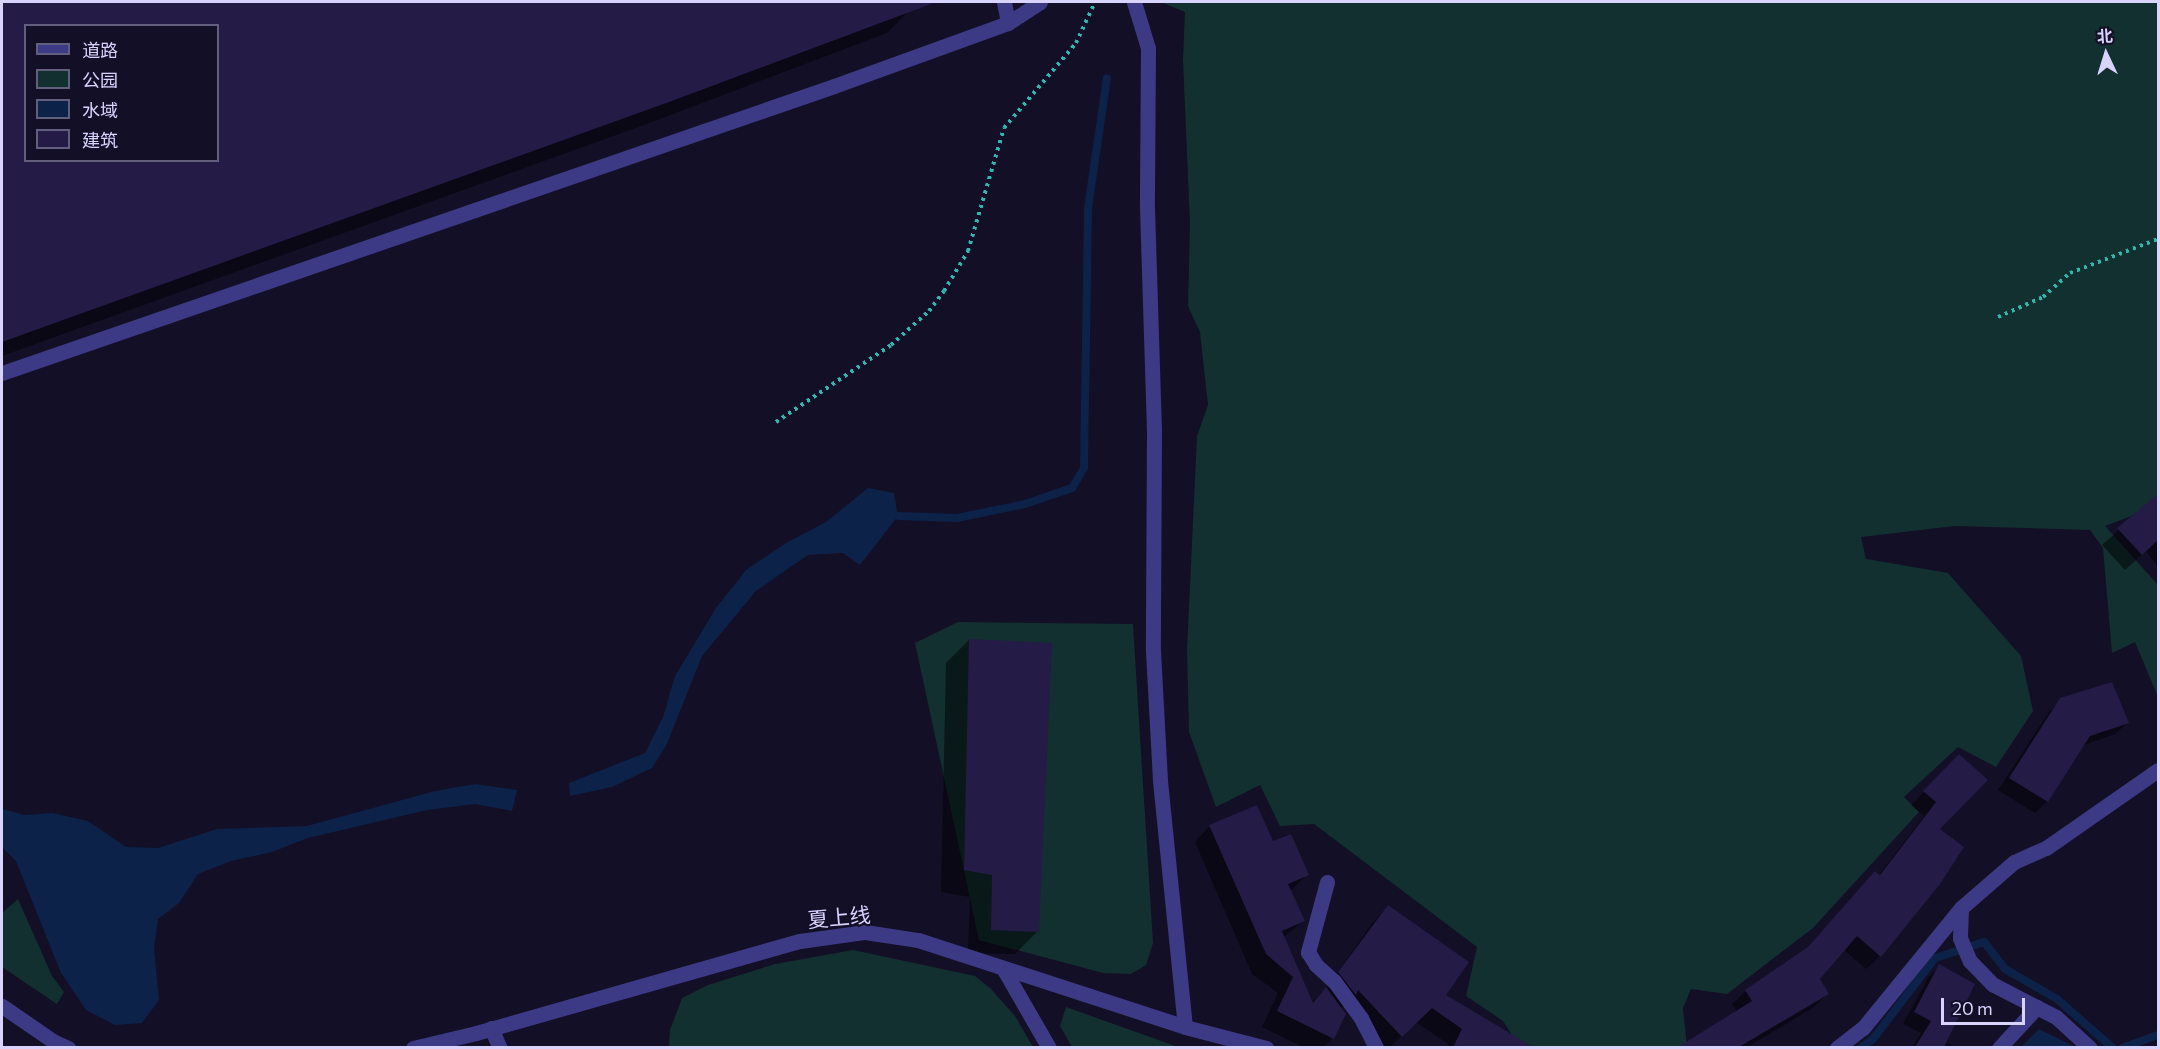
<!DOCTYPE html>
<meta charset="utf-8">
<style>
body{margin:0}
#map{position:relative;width:2160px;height:1049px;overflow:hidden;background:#130f26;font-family:Commissioner,"Noto Sans SC",sans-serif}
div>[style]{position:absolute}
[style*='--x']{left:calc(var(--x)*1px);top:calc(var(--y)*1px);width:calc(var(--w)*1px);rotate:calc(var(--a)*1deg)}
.green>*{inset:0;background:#12302f}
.water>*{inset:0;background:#0c2248}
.shadow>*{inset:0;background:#0007}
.stream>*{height:8px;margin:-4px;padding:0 4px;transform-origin:4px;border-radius:4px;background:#0c2248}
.building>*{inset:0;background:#241b47}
.path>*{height:4px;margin-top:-2px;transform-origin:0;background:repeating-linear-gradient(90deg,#2fb8b0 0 3px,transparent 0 7.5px)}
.minor>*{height:15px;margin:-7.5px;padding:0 7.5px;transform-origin:7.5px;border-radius:7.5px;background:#3d3a85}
span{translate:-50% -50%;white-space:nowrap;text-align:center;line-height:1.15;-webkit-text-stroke:4.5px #130f26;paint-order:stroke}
.street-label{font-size:21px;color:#d9d4ff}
.frame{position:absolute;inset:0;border:3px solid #d9d4ff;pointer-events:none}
.legend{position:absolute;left:24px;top:24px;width:195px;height:138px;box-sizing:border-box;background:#130f26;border:2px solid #625e7d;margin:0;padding:8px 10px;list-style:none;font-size:18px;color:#d9d4ff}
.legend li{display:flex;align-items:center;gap:12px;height:30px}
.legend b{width:30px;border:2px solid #625e7d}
.north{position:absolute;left:2076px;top:24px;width:60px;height:60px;-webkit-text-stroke:4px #130f26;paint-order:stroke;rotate:356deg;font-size:16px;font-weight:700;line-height:24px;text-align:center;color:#d9d4ff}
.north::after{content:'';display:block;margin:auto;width:21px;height:27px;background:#d9d4ff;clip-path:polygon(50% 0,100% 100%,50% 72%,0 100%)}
.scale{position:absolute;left:1941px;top:998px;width:84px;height:27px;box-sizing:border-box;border:3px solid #d9d4ff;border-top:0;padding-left:8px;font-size:18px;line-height:21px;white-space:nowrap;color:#d9d4ff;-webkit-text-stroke:4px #130f26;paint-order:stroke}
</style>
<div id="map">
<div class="green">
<div style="clip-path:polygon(1161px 2px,2158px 2px,2158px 506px,2105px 526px,2158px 585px,2158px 697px,2135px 642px,2112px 653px,2103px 548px,2090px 530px,1955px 526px,1861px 537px,1866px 559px,1948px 573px,2021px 656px,2033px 711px,1996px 767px,1958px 747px,1904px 797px,1919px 812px,1813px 928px,1727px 994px,1691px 989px,1683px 1008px,1687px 1047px,1525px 1048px,1517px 1043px,1503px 1021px,1466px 996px,1477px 947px,1314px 824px,1280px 826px,1260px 785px,1216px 807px,1189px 732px,1187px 650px,1197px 436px,1208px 405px,1200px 332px,1188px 306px,1190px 224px,1183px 60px,1185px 12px)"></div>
<div style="clip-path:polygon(958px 622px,1133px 624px,1153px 943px,1146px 965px,1131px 974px,1103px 973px,979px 940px,915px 643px)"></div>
<div style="clip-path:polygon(18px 899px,52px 976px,64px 992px,57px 1004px,2px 967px,2px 913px)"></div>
<div style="clip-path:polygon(853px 950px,975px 976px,991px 989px,1015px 1016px,1033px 1047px,669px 1047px,670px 1030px,682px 998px,708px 985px,775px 964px)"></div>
<div style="clip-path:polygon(1066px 1007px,1178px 1047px,1072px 1047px,1060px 1026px)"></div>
</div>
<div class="water">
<div style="clip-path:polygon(868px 488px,894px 493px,898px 516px,860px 565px,843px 553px,808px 555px,756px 591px,702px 656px,666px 746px,652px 768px,612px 787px,570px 796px,569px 783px,645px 753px,663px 717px,675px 676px,716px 608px,746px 570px,786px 543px,826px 522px)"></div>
<div style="clip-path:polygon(475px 784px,517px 790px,512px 811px,475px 804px,427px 810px,308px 838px,272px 852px,231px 861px,198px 874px,179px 903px,158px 919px,154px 948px,159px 1000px,142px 1023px,115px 1025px,86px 1010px,61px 973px,16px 861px,2px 847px,2px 809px,25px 815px,52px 813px,88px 821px,126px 847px,158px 848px,217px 829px,307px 826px,435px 791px)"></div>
<div style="clip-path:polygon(2039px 1029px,2071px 1045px,2073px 1047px,2021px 1047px)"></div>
</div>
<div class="shadow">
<div style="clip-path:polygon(evenodd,2px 2px,907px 2px,910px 10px,887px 33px,644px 125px,2px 356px,2px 2px,26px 26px,218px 26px,218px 160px,26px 160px,26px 26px)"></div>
<div style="clip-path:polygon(2158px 496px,2158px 567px,2146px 551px,2125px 570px,2102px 545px)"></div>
<div style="clip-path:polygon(969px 640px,1038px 931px,1015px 954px,968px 953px,970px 897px,941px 892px,946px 663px)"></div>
<div style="clip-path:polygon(2061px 700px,2127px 723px,2115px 734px,2082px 746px,2047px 801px,2035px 813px,1998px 790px,2049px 712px)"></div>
<div style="clip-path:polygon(1959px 756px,1938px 829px,1880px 956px,1866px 969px,1843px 949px,1818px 979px,1827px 994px,1814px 1007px,1746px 1048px,1686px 1048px,1695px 1038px,1737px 1012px,1732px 1004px,1746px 991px,1805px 952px,1878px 876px,1924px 816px,1911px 805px)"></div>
<div style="clip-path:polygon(1210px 826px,1273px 843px,1307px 875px,1290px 891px,1303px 921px,1283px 938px,1311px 1003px,1326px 989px,1373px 922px,1388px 907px,1444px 995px,1510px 1035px,1505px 1048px,1446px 1048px,1448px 1044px,1416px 1022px,1389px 1048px,1384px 1048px,1344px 1005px,1340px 1008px,1333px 1038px,1323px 1048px,1305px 1048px,1262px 1027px,1278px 993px,1252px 974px,1195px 842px)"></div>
<div style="clip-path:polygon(1940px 966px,1945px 1041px,1956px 1048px,1912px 1048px,1921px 1033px,1903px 1024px,1928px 978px)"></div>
</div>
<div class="stream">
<div style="--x:898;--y:516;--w:59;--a:1.9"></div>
<div style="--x:957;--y:518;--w:69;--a:-11.6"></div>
<div style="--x:1025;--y:504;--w:50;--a:-18.8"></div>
<div style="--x:1072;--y:488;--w:23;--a:-59"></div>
<div style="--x:1084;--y:468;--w:260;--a:-89.1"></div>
<div style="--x:1088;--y:208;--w:131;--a:-81.7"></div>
<div style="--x:1861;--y:1048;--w:15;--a:-37"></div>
<div style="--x:1873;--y:1039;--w:102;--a:-52.6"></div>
<div style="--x:1935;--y:958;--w:52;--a:-18.1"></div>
<div style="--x:1984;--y:942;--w:34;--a:52"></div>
<div style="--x:2005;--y:969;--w:60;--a:30"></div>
<div style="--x:2057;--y:999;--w:74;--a:41.2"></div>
<div style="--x:2122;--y:1048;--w:38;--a:-20"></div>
</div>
<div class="building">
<div style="clip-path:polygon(evenodd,2px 2px,930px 2px,931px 4px,669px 102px,2px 342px,2px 2px,26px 26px,218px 26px,218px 160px,26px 160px,26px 26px)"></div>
<div style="clip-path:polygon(2158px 494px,2158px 540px,2142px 555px,2117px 528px)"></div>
<div style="clip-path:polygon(969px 639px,1052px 643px,1039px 932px,991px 930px,992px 875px,964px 870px)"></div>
<div style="clip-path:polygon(2112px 682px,2129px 723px,2090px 736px,2048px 802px,2009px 778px,2060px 698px)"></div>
<div style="clip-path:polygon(1959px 754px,1988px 780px,1940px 829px,1964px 847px,1940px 884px,1881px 957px,1857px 936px,1820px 979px,1829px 994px,1739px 1047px,1678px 1047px,1752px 1001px,1745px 990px,1808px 947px,1875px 871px,1880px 875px,1936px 802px,1923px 791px)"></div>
<div style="clip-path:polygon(1257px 805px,1273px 841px,1291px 834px,1309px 875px,1288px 884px,1305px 921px,1282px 931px,1313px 1003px,1326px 987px,1346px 1014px,1334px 1039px,1277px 1011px,1293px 977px,1266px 954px,1209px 825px)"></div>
<div style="clip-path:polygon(1388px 905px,1469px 962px,1446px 995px,1533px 1047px,1453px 1047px,1462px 1029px,1432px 1008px,1402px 1037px,1358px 990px,1356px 995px,1338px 972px)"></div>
<div style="clip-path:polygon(1939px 964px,1975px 984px,1944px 1047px,1915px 1047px,1931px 1021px,1914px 1012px)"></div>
</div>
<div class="path">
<div style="--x:1998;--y:317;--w:49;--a:-24"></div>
<div style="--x:2043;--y:297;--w:36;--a:-42"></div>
<div style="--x:2070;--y:273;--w:94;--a:-21.1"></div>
<div style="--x:776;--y:422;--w:138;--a:-33.8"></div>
<div style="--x:891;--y:345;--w:51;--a:-41.8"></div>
<div style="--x:929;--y:311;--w:25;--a:-53"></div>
<div style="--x:944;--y:291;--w:47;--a:-59"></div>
<div style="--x:968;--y:251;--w:128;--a:-73.7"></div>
<div style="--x:1004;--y:128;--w:111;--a:-49.7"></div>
<div style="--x:1076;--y:43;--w:45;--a:-65.1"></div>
</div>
<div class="minor">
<div style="--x:1004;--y:2;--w:21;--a:79"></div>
<div style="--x:1134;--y:2;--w:48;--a:73.1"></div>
<div style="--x:1148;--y:48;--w:160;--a:90.4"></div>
<div style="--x:1147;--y:208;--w:222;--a:88.2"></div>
<div style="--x:1154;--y:430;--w:221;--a:90.3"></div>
<div style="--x:1153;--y:651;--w:130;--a:86.9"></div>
<div style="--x:1160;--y:781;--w:247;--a:84.2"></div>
<div style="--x:2;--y:373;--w:880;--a:-19.03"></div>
<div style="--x:834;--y:86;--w:185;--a:-19.9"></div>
<div style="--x:1008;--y:23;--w:38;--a:-33"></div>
<div style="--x:1327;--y:882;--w:73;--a:105.2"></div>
<div style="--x:1308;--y:952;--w:15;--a:58"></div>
<div style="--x:1316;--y:965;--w:24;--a:42"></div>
<div style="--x:1334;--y:981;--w:46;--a:53.9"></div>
<div style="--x:1361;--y:1018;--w:34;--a:63"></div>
<div style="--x:1961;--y:908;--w:30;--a:92"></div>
<div style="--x:1960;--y:938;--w:25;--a:67"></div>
<div style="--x:1970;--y:961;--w:32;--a:46"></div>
<div style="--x:1992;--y:984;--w:72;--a:27.3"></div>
<div style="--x:2056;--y:1017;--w:46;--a:42.4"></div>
<div style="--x:1003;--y:968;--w:92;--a:60.1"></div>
<div style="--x:2;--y:1006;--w:62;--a:34.5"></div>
<div style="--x:53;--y:1041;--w:17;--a:25"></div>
<div style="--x:491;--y:1028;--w:22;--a:66"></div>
<div style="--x:413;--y:1048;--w:65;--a:-13.4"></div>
<div style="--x:476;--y:1033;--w:337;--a:-15.9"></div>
<div style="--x:800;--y:941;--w:66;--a:-7.9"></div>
<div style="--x:865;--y:932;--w:54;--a:8.6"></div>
<div style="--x:918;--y:940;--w:281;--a:18"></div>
<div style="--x:1185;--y:1027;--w:84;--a:14.5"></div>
<div style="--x:1837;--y:1048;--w:33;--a:-38"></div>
<div style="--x:1863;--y:1028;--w:155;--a:-50.8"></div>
<div style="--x:1961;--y:908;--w:70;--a:-41"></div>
<div style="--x:2014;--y:862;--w:35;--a:-24"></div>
<div style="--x:2046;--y:848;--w:136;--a:-34.9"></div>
<div style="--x:1999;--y:1048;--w:56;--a:-47.2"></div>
</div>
<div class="street-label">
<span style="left:839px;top:917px;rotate:-5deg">夏上线</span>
</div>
<div class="frame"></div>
<ul class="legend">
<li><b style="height:8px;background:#3d3a85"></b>道路</li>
<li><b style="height:16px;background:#12302f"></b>公园</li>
<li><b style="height:16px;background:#0c2248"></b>水域</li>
<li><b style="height:16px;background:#241b47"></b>建筑</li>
</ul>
<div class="north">北</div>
<div class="scale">20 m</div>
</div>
